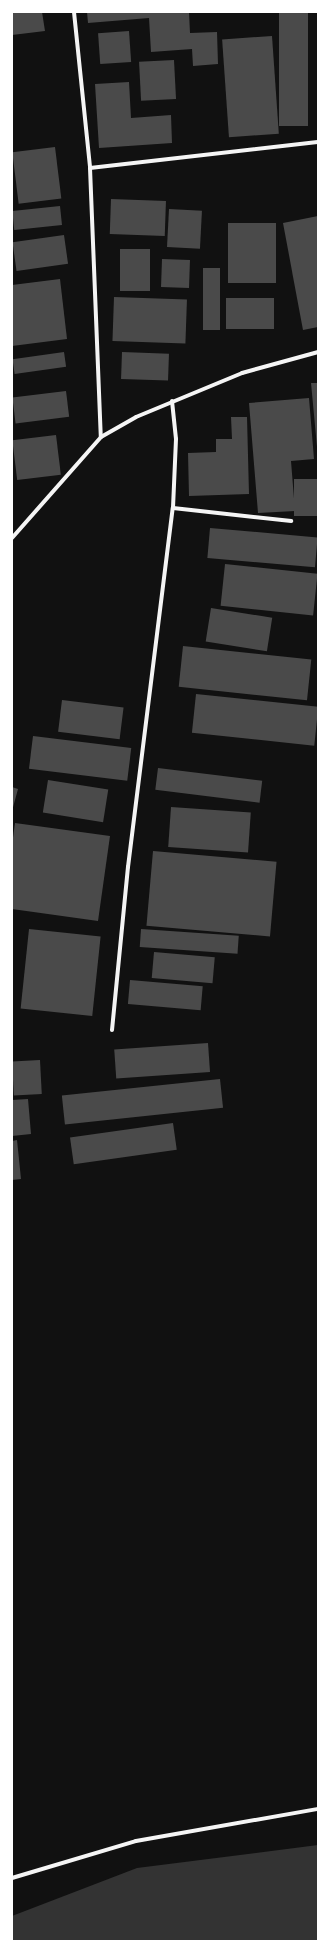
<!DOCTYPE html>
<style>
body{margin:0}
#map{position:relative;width:330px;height:1953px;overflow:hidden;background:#111;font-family:Barlow,sans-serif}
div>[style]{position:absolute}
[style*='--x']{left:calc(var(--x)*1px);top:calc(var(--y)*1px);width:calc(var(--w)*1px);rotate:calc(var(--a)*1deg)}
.water>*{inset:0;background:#333}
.building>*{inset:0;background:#4a4a4a;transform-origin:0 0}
.minor>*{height:4px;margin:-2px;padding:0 2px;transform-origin:2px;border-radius:2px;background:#f5f5f5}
span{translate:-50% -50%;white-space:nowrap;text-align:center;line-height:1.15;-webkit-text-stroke:3px #fff;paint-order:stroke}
.frame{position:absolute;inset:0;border:13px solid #fff;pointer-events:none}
</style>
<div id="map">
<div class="water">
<div style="clip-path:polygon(318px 1845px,318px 1941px,12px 1941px,12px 1916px,137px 1868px)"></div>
</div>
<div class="building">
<div style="clip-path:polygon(12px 12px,42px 12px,45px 31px,12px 35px)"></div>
<div style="clip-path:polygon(87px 12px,189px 12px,190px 33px,217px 32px,218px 64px,193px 66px,192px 49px,151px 52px,149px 18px,88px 23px)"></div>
<div style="left:279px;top:12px;width:29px;height:114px"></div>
<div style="left:129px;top:31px;width:31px;height:31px;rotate:86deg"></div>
<div style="left:272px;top:36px;width:98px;height:50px;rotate:86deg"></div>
<div style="left:174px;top:60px;width:39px;height:35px;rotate:87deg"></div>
<div style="clip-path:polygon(129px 82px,131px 118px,171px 115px,172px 143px,99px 148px,95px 84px)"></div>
<div style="left:55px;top:147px;width:52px;height:43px;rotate:83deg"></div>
<div style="left:111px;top:199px;width:55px;height:35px;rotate:2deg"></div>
<div style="left:60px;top:206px;width:19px;height:48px;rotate:84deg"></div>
<div style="left:169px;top:209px;width:33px;height:38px;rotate:3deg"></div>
<div style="clip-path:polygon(318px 216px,318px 327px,303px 330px,283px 223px)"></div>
<div style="left:228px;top:223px;width:48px;height:60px"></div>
<div style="left:64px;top:235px;width:29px;height:52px;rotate:82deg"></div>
<div style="left:120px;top:249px;width:30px;height:42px"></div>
<div style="left:162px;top:259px;width:28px;height:28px;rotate:2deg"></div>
<div style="left:203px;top:268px;width:17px;height:62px"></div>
<div style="clip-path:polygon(60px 279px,67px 339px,12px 346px,12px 285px)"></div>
<div style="left:114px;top:297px;width:73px;height:44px;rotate:2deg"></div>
<div style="left:226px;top:298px;width:48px;height:31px"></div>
<div style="left:64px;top:352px;width:15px;height:52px;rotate:82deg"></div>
<div style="left:122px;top:352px;width:47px;height:27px;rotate:2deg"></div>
<div style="clip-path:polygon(311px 383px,318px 383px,318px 447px,317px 447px)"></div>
<div style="left:66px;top:391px;width:26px;height:54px;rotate:83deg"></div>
<div style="clip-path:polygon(309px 398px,314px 459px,291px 461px,295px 511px,258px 513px,249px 403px)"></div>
<div style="clip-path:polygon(231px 417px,247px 417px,249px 494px,189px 496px,188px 453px,216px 452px,216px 439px,232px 439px)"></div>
<div style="left:56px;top:435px;width:40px;height:44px;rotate:83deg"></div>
<div style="left:318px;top:479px;width:37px;height:24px;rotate:90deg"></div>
<div style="left:210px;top:528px;width:108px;height:30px;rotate:5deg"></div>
<div style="left:225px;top:564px;width:93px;height:42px;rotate:6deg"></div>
<div style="left:211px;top:608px;width:62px;height:34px;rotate:9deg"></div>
<div style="left:183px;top:646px;width:129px;height:41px;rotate:6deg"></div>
<div style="left:196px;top:694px;width:123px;height:39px;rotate:6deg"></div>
<div style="left:62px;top:700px;width:62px;height:32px;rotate:7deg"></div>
<div style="left:33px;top:736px;width:99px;height:33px;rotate:7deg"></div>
<div style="left:158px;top:768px;width:105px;height:22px;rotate:7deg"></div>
<div style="left:48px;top:780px;width:61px;height:33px;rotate:9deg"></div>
<div style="clip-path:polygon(12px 787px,18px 789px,12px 811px)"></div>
<div style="left:171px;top:807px;width:80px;height:40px;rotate:4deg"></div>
<div style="clip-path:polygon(15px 823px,110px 836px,98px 921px,12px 909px,12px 845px)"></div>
<div style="left:153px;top:851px;width:124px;height:75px;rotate:5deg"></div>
<div style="left:29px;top:929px;width:72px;height:80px;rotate:6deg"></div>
<div style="left:141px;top:929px;width:98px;height:18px;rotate:4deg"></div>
<div style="left:154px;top:952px;width:61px;height:26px;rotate:5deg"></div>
<div style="left:130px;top:980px;width:73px;height:24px;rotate:5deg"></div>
<div style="left:208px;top:1043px;width:29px;height:94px;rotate:86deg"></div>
<div style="left:40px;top:1060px;width:34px;height:28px;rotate:87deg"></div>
<div style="left:220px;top:1079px;width:29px;height:159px;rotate:84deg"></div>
<div style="clip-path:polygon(28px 1099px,31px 1134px,12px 1136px,12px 1100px)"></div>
<div style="left:173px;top:1123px;width:27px;height:104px;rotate:82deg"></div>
<div style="clip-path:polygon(17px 1140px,21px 1179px,12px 1180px,12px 1141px)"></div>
</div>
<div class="minor">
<div style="--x:74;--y:12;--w:157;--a:84.1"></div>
<div style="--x:90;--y:168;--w:269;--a:87.7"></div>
<div style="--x:90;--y:168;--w:229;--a:-6.5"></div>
<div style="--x:172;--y:401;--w:38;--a:84"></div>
<div style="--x:176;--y:439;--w:69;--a:92.5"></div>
<div style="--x:173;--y:508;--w:119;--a:6.3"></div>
<div style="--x:12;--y:538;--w:135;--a:-48.6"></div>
<div style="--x:101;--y:437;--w:40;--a:-29.7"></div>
<div style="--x:136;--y:417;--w:115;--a:-22.5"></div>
<div style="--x:242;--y:373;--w:79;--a:-15.4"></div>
<div style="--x:112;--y:1030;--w:164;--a:-84.4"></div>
<div style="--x:128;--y:867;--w:362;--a:-82.9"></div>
<div style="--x:12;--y:1878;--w:129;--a:-16.6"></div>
<div style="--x:136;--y:1841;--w:185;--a:-10"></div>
</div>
<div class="frame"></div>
</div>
